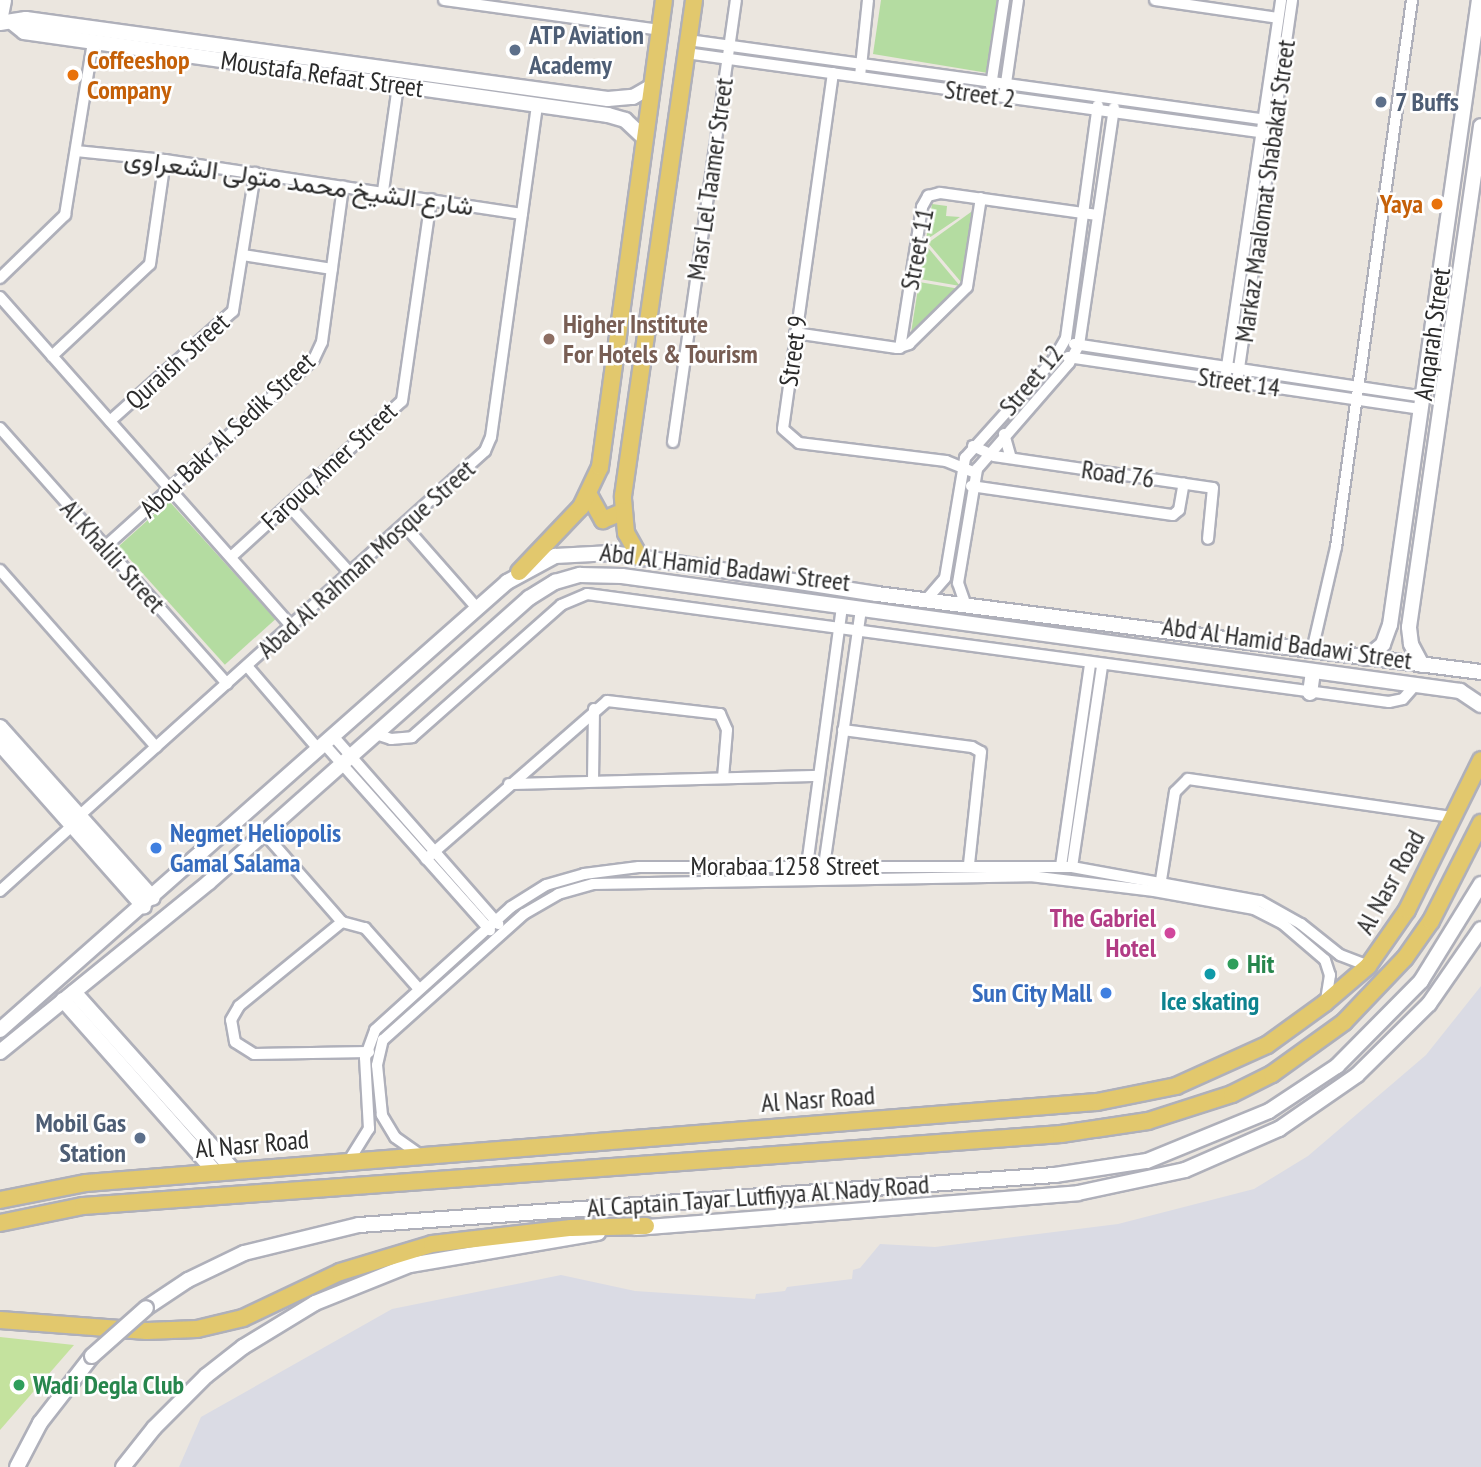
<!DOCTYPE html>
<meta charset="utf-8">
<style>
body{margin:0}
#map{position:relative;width:1481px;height:1467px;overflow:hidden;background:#ebe6df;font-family:"PT Sans Narrow",Vazirmatn,sans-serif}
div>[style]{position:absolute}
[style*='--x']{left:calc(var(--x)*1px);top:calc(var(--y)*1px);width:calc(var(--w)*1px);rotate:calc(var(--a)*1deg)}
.airport>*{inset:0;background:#dadbe4}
.green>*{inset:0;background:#b4dca1;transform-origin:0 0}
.pitch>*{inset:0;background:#c4e29e}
.roads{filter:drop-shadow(2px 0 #afb0ba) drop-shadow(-2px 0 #afb0ba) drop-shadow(0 2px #afb0ba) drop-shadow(0 -2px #afb0ba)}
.street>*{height:10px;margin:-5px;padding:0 5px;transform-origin:5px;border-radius:5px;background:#fff}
.secondary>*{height:14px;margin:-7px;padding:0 7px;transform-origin:7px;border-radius:7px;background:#fff}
.primary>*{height:16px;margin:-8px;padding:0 8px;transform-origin:8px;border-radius:8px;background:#e2c86d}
.bridges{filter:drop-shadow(2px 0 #afb0ba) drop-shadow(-2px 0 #afb0ba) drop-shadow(0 2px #afb0ba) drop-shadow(0 -2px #afb0ba)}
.secondary-bridge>*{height:14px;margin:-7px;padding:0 7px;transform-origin:7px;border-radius:7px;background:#fff}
.dots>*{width:19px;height:19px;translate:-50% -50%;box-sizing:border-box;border:4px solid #fff;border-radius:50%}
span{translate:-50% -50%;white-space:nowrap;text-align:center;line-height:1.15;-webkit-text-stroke:5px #fff;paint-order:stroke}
.service-label{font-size:26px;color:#4e5e75;font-weight:700}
.left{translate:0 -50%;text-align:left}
.right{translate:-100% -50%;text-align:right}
.food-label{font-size:26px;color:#c56008;font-weight:700}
.street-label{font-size:26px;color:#2b2b2b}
.education-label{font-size:26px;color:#785e54;font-weight:700}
.shop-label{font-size:26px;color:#366cbe;font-weight:700}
.hotel-label{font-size:26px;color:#b23c85;font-weight:700}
.leisure-label{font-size:26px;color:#27864d;font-weight:700}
.culture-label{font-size:26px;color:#0d838f;font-weight:700}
</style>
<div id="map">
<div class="airport">
<div style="clip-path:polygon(1481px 986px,1481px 1467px,179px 1467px,201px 1417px,392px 1309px,561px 1275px,635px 1291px,755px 1299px,756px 1294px,785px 1291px,787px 1287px,852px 1279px,853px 1270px,860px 1268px,880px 1244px,935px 1247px,1118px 1224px,1254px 1189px,1308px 1156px,1426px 1055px)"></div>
</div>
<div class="green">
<div style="clip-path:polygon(881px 0,998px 0,988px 73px,873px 54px)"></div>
<div style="clip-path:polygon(932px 204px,947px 206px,946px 216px,960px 217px,926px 240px)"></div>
<div style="clip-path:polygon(971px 212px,974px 213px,961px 282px,928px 243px)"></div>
<div style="clip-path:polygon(925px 244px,960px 286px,920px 279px)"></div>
<div style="clip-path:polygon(919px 282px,960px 289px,911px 333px)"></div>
<div style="left:169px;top:501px;width:159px;height:68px;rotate:48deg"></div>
</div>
<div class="pitch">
<div style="clip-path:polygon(0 1337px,74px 1345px,0 1430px)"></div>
</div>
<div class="roads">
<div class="street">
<div style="--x:444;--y:0;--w:218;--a:7.9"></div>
<div style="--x:1155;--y:0;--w:124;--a:8.3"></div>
<div style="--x:688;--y:40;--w:593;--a:7.86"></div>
<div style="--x:686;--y:53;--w:593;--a:7.86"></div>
<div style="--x:833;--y:73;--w:359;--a:98"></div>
<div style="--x:783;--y:429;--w:21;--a:41"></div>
<div style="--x:799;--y:443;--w:148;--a:7"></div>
<div style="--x:946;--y:461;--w:31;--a:22"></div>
<div style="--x:860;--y:76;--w:76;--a:-84"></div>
<div style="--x:991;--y:86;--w:87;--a:-81.4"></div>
<div style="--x:1005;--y:90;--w:91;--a:-81.8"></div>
<div style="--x:76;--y:151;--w:89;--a:5.8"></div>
<div style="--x:165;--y:160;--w:361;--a:8.6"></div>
<div style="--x:383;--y:191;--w:107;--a:-81.9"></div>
<div style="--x:243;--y:255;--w:90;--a:8.9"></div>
<div style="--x:0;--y:278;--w:91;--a:-44.1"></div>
<div style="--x:65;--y:215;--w:175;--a:-80.8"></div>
<div style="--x:0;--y:297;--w:439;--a:48.5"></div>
<div style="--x:795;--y:333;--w:103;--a:8.4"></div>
<div style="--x:897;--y:348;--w:13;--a:-18"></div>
<div style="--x:909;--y:344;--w:81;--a:-44.5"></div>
<div style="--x:967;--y:287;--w:90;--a:-81.1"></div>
<div style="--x:1074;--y:344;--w:353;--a:8.6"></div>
<div style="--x:900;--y:348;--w:143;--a:-81.1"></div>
<div style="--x:922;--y:207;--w:13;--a:-61"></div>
<div style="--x:928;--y:196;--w:12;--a:-14"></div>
<div style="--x:940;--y:193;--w:159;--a:8"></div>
<div style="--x:52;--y:356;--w:134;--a:-43.2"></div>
<div style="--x:150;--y:264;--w:105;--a:-81.8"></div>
<div style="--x:1068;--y:357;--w:357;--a:8.4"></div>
<div style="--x:1225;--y:380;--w:384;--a:-81.6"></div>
<div style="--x:1237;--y:382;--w:386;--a:-81.8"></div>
<div style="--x:110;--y:421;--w:165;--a:-41.8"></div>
<div style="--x:233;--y:311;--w:140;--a:-80.9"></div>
<div style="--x:0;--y:428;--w:342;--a:48.4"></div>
<div style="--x:1004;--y:434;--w:25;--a:74"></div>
<div style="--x:673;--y:442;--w:446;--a:-81.9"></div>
<div style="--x:973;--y:446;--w:23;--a:25"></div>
<div style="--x:994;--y:456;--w:221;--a:8.3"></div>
<div style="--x:1213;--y:488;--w:51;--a:95.6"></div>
<div style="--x:971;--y:486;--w:204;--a:8.2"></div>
<div style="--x:1173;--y:515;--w:8;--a:-40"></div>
<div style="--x:1179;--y:510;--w:27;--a:-80"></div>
<div style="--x:288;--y:505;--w:92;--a:47.6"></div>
<div style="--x:404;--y:525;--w:111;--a:48.7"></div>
<div style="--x:105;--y:547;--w:281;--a:-42"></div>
<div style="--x:314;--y:359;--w:19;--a:-65"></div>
<div style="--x:322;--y:342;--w:157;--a:-82.3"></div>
<div style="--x:231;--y:557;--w:231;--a:-42.4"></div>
<div style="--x:402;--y:401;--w:204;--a:-81.8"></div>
<div style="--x:0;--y:570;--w:236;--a:48.6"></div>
<div style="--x:926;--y:600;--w:29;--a:-49"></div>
<div style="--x:945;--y:578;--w:122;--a:-80.5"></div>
<div style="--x:965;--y:458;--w:133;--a:-48"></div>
<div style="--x:1054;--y:359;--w:24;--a:-60"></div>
<div style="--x:1066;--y:338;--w:235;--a:-82.2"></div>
<div style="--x:966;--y:606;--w:24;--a:-109"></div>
<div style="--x:958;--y:583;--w:116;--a:-80.5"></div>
<div style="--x:977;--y:469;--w:140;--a:-49"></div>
<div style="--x:1069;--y:363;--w:21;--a:-61"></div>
<div style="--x:1079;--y:345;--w:240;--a:-81.6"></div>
<div style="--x:1312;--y:651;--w:107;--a:-77"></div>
<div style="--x:1336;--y:547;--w:552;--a:-82.09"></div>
<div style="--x:247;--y:666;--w:111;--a:49.4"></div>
<div style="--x:843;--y:730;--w:130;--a:7.5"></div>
<div style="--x:972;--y:747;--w:10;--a:29"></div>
<div style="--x:981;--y:752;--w:114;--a:96.1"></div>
<div style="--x:376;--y:734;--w:16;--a:18"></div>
<div style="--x:391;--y:739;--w:21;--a:-5"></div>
<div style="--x:412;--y:737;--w:199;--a:-41.5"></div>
<div style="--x:561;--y:605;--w:28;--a:-23"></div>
<div style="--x:587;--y:594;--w:809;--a:7.67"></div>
<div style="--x:1389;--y:702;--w:14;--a:-12"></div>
<div style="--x:1403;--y:699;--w:18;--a:-49"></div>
<div style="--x:334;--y:737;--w:249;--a:48.7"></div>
<div style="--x:325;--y:745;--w:248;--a:48.3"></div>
<div style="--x:593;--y:781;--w:72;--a:-89.2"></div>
<div style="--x:509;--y:784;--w:308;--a:-1.5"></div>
<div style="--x:79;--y:816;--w:546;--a:-41.96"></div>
<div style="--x:485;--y:451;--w:15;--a:-67"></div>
<div style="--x:491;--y:437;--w:335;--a:-82.1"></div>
<div style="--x:264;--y:833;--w:118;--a:48.8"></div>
<div style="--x:426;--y:859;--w:240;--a:-41.1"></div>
<div style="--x:607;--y:701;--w:114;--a:6.6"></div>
<div style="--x:720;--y:714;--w:17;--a:66"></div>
<div style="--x:727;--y:730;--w:48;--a:94.8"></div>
<div style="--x:1061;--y:866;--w:203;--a:-81.8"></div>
<div style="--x:1072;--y:867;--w:202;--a:-81.5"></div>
<div style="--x:806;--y:873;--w:269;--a:-82.3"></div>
<div style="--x:823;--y:873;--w:267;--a:-81.8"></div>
<div style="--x:1161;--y:880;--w:89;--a:-81"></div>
<div style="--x:1175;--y:792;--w:18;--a:-45"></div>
<div style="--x:1188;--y:779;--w:268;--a:8.2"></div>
<div style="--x:0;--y:891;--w:98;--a:-42.1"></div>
<div style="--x:369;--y:1052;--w:115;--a:179"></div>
<div style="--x:254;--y:1054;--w:22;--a:-148"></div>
<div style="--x:235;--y:1042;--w:22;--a:-100"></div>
<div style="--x:231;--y:1020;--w:16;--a:-60"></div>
<div style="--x:239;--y:1006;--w:133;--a:-39.2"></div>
<div style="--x:342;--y:922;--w:24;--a:15"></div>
<div style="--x:365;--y:928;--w:81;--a:48.5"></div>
<div style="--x:419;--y:1154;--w:29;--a:-145"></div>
<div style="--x:395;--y:1137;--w:26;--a:-121"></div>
<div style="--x:382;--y:1115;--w:50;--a:-95.7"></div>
<div style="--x:377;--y:1065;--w:26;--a:-77"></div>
<div style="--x:383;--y:1040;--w:189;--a:-41.8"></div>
<div style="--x:524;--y:914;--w:39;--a:-30"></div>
<div style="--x:558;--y:894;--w:36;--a:-16"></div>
<div style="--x:593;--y:884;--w:437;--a:-1"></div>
<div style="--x:1030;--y:876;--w:125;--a:6.9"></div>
<div style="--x:1154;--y:891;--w:102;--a:10.2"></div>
<div style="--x:1254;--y:909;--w:33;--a:27"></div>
<div style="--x:1283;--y:924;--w:55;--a:40.6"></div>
<div style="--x:1325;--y:960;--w:16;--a:72"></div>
<div style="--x:1330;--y:975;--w:25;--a:99"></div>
<div style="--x:350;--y:1159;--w:36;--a:-58"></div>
<div style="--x:369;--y:1129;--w:71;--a:-93.2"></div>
<div style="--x:365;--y:1058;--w:30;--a:-70"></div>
<div style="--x:375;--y:1030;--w:183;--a:-42.1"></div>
<div style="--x:511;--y:907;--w:41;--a:-32.2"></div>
<div style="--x:546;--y:885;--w:40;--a:-16"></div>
<div style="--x:584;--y:874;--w:55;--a:-7.3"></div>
<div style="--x:639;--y:867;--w:433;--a:0"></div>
<div style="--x:1072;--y:867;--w:191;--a:10.3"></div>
<div style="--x:1260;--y:901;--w:47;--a:29.3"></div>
<div style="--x:1301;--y:924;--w:50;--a:38.5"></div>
<div style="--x:1340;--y:955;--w:30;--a:21"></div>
</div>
<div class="secondary">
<div style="--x:0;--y:21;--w:21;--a:-79"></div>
<div style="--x:0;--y:23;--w:26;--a:-9"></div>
<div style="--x:26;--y:19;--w:587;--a:7.83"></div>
<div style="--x:608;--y:99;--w:25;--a:-5"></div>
<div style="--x:633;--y:97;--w:20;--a:-30"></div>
<div style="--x:13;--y:23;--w:14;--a:39"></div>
<div style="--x:24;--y:32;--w:590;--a:8.09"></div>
<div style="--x:608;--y:115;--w:18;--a:16"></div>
<div style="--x:625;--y:120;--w:25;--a:43"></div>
<div style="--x:1366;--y:658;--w:22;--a:-39"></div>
<div style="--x:1383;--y:644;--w:20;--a:-70"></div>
<div style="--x:1390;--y:625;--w:631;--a:-81.9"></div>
<div style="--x:1422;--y:665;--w:24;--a:-118"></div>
<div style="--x:1411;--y:644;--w:17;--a:-97"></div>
<div style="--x:1409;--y:627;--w:506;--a:-81.82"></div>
<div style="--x:1310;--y:693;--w:22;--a:-82"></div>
<div style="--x:0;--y:727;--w:229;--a:48.2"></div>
<div style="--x:0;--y:744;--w:217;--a:48.5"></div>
<div style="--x:74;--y:992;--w:239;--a:48.2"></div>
<div style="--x:63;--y:1000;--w:230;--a:48.5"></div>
<div style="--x:0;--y:1030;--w:677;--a:-41.46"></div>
<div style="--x:507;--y:582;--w:55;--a:-28.4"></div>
<div style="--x:555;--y:556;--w:57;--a:-3"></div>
<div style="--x:612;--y:553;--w:268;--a:8.8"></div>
<div style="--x:877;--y:594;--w:609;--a:7.36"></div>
<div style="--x:0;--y:1052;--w:269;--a:-39.1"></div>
<div style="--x:209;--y:882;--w:428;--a:-41.6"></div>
<div style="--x:529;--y:598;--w:31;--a:-32"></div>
<div style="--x:555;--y:582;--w:26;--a:-16"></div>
<div style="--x:580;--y:575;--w:42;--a:1.4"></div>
<div style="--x:622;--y:576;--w:846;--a:7.81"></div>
<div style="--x:1460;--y:691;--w:25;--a:34"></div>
<div style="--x:636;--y:1228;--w:443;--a:-4.5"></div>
<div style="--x:1078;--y:1193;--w:109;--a:-12.1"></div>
<div style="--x:1185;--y:1170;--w:103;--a:-23.6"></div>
<div style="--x:1279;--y:1129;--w:95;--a:-34.7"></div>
<div style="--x:1357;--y:1075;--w:101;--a:-44.6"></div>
<div style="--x:1429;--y:1004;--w:91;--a:-55.3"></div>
<div style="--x:146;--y:1308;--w:50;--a:-33.7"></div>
<div style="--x:188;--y:1280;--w:62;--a:-25.7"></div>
<div style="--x:244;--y:1253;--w:118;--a:-13.7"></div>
<div style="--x:359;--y:1225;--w:698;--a:-4.11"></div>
<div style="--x:1055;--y:1175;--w:93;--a:-8.7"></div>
<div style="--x:1147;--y:1161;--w:132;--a:-22.3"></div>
<div style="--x:1269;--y:1111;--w:82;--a:-33.5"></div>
<div style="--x:1337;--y:1066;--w:120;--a:-45.3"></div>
<div style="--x:1421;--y:981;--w:114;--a:-58.3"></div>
<div style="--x:17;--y:1467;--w:50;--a:-62.4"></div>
<div style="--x:40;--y:1423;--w:85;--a:-52.2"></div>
<div style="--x:123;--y:1467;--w:50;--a:-51.5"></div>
<div style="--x:154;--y:1428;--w:74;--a:-45"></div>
<div style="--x:206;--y:1376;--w:47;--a:-38.1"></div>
<div style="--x:243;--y:1347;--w:84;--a:-31.4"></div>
<div style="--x:315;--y:1303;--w:102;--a:-21.8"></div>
<div style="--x:410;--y:1265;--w:191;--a:-9.7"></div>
</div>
<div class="primary">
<div style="--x:589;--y:495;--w:29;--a:61"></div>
<div style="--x:603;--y:520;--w:21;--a:-23"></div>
<div style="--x:640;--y:558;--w:29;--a:-119"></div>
<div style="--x:626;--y:533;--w:37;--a:-95"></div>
<div style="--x:623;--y:496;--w:501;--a:-81.85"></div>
<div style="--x:519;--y:572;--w:90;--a:-46.4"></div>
<div style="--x:581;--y:507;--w:44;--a:-64.6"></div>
<div style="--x:600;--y:467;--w:471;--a:-82.2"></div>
<div style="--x:0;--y:1200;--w:88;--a:-11.2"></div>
<div style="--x:86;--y:1183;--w:1014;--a:-4.58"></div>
<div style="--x:1097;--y:1102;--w:81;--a:-11.4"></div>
<div style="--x:1176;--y:1086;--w:100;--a:-24.3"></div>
<div style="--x:1267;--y:1045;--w:72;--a:-35.9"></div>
<div style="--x:1325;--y:1003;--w:57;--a:-40.7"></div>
<div style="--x:1368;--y:966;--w:68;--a:-55.1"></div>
<div style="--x:1407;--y:910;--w:167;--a:-63.7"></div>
<div style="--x:0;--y:1223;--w:85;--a:-11.6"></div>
<div style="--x:83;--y:1206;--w:981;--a:-4.21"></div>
<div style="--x:1061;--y:1134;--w:88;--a:-8.5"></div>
<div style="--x:1148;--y:1121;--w:88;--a:-17.8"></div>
<div style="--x:1232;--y:1094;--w:45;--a:-26.6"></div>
<div style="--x:1272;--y:1074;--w:89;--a:-35.8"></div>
<div style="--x:1344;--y:1022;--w:88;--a:-46.4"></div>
<div style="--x:1405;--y:958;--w:45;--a:-54.9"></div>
<div style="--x:1431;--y:921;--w:110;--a:-63"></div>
<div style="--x:0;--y:1320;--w:147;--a:4.3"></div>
<div style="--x:147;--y:1331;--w:50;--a:-2.3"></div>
<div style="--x:197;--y:1329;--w:47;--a:-13.4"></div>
<div style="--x:243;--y:1318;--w:107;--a:-25.4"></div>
<div style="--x:340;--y:1272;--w:96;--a:-16.9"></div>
<div style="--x:432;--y:1244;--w:140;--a:-6.6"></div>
<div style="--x:571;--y:1228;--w:75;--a:-1.5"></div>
</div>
</div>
<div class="bridges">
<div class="secondary-bridge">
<div style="--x:92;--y:1356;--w:72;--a:-41.6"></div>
</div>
</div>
<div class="dots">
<div style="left:515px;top:50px;background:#5c6f8a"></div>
<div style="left:73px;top:75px;background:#e8710a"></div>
<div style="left:1381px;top:102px;background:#5c6f8a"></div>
<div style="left:1437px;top:204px;background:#e8710a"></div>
<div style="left:549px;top:339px;background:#8d6e63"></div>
<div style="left:156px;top:848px;background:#3f7fe0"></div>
<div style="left:1170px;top:933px;background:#d1479c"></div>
<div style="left:1233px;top:964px;background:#2e9e5b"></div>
<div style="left:1210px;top:974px;background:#0f9aa8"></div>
<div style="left:1106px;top:993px;background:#3f7fe0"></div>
<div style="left:140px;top:1138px;background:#5c6f8a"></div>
<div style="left:19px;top:1385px;background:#2e9e5b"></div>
</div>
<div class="service-label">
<span class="left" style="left:529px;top:50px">ATP Aviation<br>Academy</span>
<span class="left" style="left:1395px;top:102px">7 Buffs</span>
<span class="right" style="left:126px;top:1138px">Mobil Gas<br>Station</span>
</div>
<div class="food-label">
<span class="left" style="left:87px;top:75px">Coffeeshop<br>Company</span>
<span class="right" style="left:1423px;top:204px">Yaya</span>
</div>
<div class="street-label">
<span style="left:322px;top:74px;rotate:8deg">Moustafa Refaat Street</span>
<span style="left:980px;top:94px;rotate:8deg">Street 2</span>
<span style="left:710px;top:179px;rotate:-82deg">Masr Lel Taamer Street</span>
<span style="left:299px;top:182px;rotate:8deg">شارع الشيخ محمد متولى الشعراوى</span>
<span style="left:1265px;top:191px;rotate:-82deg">Markaz Maalomat Shabakat Street</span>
<span style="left:917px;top:249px;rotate:-79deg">Street 11</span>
<span style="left:1432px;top:334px;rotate:-82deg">Anqarah Street</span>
<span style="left:793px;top:351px;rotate:-82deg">Street 9</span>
<span style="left:177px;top:361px;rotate:-42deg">Quraish Street</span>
<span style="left:1031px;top:380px;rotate:-50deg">Street 12</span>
<span style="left:1239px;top:382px;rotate:8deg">Street 14</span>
<span style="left:227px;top:435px;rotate:-43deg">Abou Bakr Al Sedik Street</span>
<span style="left:329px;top:466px;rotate:-43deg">Farouq Amer Street</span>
<span style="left:1118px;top:474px;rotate:8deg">Road 76</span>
<span style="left:113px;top:556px;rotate:48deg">Al Khalili Street</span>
<span style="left:366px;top:559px;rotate:-42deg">Abad Al Rahman Mosque Street</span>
<span style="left:725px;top:567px;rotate:7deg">Abd Al Hamid Badawi Street</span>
<span style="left:1287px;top:643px;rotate:8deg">Abd Al Hamid Badawi Street</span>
<span style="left:785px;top:866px">Morabaa 1258 Street</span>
<span style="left:1390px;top:882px;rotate:-61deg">Al Nasr Road</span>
<span style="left:818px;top:1099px;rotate:-4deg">Al Nasr Road</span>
<span style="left:252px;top:1144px;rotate:-5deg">Al Nasr Road</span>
<span style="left:758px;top:1196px;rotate:-4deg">Al Captain Tayar Lutfiyya Al Nady Road</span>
</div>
<div class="education-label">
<span class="left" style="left:563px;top:339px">Higher Institute<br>For Hotels &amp; Tourism</span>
</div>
<div class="shop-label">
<span class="left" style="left:170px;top:848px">Negmet Heliopolis<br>Gamal Salama</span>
<span class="right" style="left:1092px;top:993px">Sun City Mall</span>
</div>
<div class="hotel-label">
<span class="right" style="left:1156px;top:933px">The Gabriel<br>Hotel</span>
</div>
<div class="leisure-label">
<span class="left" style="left:1247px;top:964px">Hit</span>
<span class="left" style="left:33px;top:1385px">Wadi Degla Club</span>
</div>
<div class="culture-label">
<span style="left:1210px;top:1001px">Ice skating</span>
</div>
</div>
